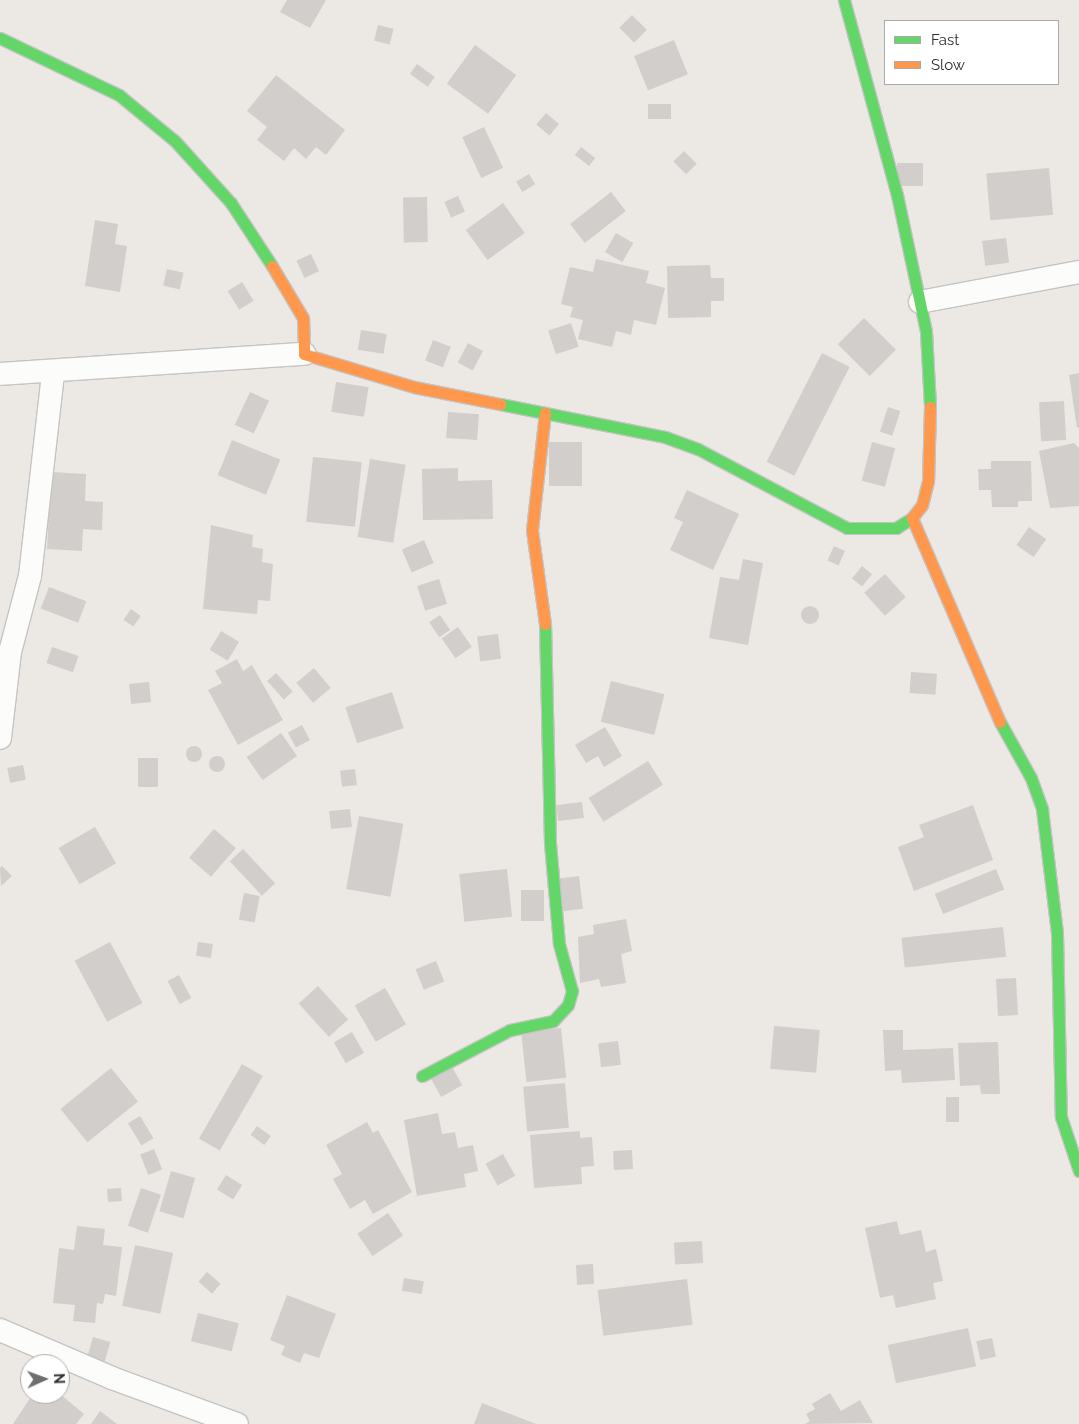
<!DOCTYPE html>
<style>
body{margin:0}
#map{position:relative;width:1079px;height:1424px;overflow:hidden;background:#ece8e4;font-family:Raleway,sans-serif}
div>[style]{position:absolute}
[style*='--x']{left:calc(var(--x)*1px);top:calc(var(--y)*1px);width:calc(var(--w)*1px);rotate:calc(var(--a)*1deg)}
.building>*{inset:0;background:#d1cecb;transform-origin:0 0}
.round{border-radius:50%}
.roads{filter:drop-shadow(1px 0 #c5c4c5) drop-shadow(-1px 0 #c5c4c5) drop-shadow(0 1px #c5c4c5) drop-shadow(0 -1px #c5c4c5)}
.street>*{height:22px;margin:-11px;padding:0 11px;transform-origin:11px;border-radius:11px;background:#fcfcfb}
.fast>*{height:11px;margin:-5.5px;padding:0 5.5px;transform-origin:5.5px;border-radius:5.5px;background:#63d668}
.slow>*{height:11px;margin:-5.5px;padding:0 5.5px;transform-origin:5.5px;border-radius:5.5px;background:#ff974d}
span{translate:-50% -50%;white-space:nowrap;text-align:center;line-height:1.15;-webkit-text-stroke:4px #fff;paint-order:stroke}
.legend{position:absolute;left:884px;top:20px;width:175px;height:65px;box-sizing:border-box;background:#fff;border:1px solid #ababab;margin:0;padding:6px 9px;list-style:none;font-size:15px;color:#2e2e2e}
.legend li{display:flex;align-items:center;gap:10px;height:25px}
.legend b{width:25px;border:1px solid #ababab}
.north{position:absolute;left:20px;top:1354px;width:50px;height:50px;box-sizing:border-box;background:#fff;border:1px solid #ababab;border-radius:50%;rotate:88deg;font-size:14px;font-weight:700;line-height:20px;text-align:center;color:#2e2e2e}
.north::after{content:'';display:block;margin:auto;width:18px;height:22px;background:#706f6e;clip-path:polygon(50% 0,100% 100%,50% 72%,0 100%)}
</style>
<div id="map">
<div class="building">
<div style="clip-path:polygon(287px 0,326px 0,310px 28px,280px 12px)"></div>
<div style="left:632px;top:15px;width:21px;height:18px;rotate:45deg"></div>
<div style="left:378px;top:25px;width:16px;height:16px;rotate:14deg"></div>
<div style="left:674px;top:40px;width:37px;height:43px;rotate:68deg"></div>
<div style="left:475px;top:45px;width:51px;height:48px;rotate:36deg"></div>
<div style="left:417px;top:64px;width:22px;height:12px;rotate:36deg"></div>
<div style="clip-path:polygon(276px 75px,345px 130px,326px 155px,316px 147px,306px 159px,294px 148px,284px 161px,257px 140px,267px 127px,247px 111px)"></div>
<div style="left:648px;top:104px;width:23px;height:15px"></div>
<div style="left:546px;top:113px;width:17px;height:15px;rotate:40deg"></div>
<div style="left:484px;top:127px;width:45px;height:24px;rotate:65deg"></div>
<div style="left:581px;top:147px;width:18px;height:10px;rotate:38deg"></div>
<div style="left:684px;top:151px;width:18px;height:15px;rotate:45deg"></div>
<div style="left:897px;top:163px;width:26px;height:23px"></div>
<div style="left:1049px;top:168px;width:47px;height:63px;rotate:85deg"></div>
<div style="left:529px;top:174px;width:12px;height:15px;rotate:59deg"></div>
<div style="left:611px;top:192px;width:24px;height:52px;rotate:52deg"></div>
<div style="left:458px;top:196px;width:17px;height:15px;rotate:66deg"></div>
<div style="left:427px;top:197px;width:45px;height:24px;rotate:89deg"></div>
<div style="left:503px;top:203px;width:37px;height:46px;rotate:54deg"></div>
<div style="clip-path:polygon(95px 220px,118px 224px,115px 244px,127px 246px,120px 292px,85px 286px)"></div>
<div style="left:616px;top:233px;width:20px;height:22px;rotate:30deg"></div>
<div style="left:1006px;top:238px;width:25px;height:24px;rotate:83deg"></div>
<div style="left:311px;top:254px;width:19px;height:16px;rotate:65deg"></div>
<div style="clip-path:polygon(596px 259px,649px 271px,646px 283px,665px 288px,656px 325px,634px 320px,631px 335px,616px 331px,612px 347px,578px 339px,583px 320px,570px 317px,573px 307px,561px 304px,570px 267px,593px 272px)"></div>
<div style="clip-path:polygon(710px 265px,711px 278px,724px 278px,724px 301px,711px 301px,711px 317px,668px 318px,667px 266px)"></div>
<div style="left:167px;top:269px;width:17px;height:17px;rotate:13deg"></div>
<div style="left:242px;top:282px;width:22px;height:17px;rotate:58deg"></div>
<div style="left:864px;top:318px;width:45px;height:37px;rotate:45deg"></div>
<div style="left:571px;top:323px;width:25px;height:24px;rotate:72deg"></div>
<div style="left:361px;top:330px;width:26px;height:20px;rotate:9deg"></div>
<div style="left:433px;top:340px;width:19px;height:22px;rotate:21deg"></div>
<div style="left:468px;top:343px;width:17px;height:22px;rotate:28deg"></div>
<div style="left:822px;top:353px;width:31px;height:122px;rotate:27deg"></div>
<div style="clip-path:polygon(1079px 373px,1079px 427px,1077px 428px,1069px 375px)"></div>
<div style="left:336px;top:382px;width:33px;height:30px;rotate:9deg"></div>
<div style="left:250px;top:392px;width:21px;height:36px;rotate:25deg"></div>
<div style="left:1064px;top:401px;width:39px;height:25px;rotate:87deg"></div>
<div style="left:888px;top:407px;width:13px;height:26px;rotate:18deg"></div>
<div style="left:448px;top:412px;width:31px;height:26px;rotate:4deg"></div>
<div style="left:232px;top:440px;width:52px;height:38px;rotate:22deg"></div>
<div style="left:549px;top:442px;width:33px;height:44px"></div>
<div style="left:872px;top:442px;width:24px;height:40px;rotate:15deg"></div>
<div style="clip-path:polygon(1074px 443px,1079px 448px,1079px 506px,1050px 508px,1039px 451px)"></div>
<div style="left:313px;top:457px;width:49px;height:65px;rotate:6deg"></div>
<div style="left:370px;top:459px;width:36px;height:79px;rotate:9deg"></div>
<div style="clip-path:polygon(991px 461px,1031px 461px,1032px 501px,1018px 501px,1018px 507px,992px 507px,991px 490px,979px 490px,978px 469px,991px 469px)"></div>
<div style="clip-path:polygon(458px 468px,458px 481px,492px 480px,493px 519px,423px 520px,422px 469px)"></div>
<div style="clip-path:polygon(51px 472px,86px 474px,85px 501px,103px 502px,102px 530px,83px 529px,82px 551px,47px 549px)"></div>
<div style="clip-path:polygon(687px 490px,739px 514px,713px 570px,670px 550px,683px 522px,674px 518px)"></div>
<div style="clip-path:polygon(211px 525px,253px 535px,252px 547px,263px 549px,262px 562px,273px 564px,270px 601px,258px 600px,257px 614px,203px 609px)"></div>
<div style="left:1029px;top:527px;width:21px;height:22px;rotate:35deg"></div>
<div style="left:424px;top:540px;width:25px;height:24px;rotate:67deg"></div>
<div style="left:834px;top:546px;width:12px;height:16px;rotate:24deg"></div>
<div style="clip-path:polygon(743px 559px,763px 563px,748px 645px,709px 638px,720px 577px,739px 580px)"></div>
<div style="left:862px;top:566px;width:13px;height:16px;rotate:39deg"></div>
<div style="left:885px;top:574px;width:31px;height:28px;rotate:48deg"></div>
<div style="left:439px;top:579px;width:26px;height:23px;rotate:72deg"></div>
<div style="left:49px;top:587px;width:40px;height:23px;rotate:21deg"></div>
<div class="round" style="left:801px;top:606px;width:18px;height:18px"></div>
<div style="left:131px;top:609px;width:12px;height:13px;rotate:35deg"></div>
<div style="left:440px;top:615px;width:18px;height:13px;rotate:56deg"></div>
<div style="left:458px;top:627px;width:24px;height:20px;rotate:55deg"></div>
<div style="left:221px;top:631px;width:21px;height:22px;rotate:31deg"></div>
<div style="left:498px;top:634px;width:25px;height:21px;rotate:83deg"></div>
<div style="left:52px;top:647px;width:28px;height:17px;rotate:19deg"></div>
<div style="clip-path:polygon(237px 659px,243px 671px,252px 665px,283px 720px,238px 745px,208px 690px,222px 683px,215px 671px)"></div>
<div style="left:314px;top:668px;width:26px;height:23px;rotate:50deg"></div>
<div style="left:911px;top:672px;width:26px;height:21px;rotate:4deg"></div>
<div style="left:276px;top:673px;width:25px;height:12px;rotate:48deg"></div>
<div style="left:611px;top:681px;width:55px;height:42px;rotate:14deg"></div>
<div style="left:149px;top:682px;width:20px;height:20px;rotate:84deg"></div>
<div style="left:392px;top:692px;width:38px;height:49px;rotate:72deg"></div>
<div style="left:302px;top:725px;width:17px;height:16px;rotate:62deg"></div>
<div style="clip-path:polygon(605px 727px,622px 756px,604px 767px,598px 756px,586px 763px,575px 745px)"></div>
<div style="left:281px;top:733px;width:28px;height:42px;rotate:55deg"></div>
<div class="round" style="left:186px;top:746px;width:16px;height:16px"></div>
<div class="round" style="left:209px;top:756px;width:16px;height:16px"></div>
<div style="left:138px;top:758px;width:20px;height:29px"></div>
<div style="left:648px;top:761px;width:28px;height:70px;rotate:58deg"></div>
<div style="left:23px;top:765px;width:15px;height:16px;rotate:79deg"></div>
<div style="left:355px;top:769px;width:16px;height:15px;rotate:83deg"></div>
<div style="left:582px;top:802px;width:16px;height:26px;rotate:83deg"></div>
<div style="clip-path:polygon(973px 805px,993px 860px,914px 891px,898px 847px,924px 837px,919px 825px)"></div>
<div style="left:350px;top:809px;width:18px;height:21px;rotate:84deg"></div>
<div style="left:359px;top:816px;width:45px;height:74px;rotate:10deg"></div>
<div style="left:95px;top:827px;width:42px;height:42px;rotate:60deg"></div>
<div style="left:214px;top:829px;width:29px;height:38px;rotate:41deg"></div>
<div style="left:243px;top:849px;width:47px;height:18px;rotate:47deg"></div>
<div style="clip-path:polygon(2px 866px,12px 876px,1px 886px,0 868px)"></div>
<div style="left:507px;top:869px;width:48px;height:48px;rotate:84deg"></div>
<div style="left:996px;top:869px;width:22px;height:66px;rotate:68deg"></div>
<div style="left:579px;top:876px;width:33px;height:20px;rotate:83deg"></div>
<div style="left:521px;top:890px;width:23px;height:31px"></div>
<div style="left:244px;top:893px;width:16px;height:27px;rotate:11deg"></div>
<div style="clip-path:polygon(626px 919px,632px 951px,621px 954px,626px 983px,601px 987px,599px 979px,580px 983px,578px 937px,594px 934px,593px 925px)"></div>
<div style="left:1003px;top:927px;width:30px;height:102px;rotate:84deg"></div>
<div style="left:110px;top:942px;width:69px;height:40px;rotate:62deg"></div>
<div style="left:198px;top:942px;width:15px;height:14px;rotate:8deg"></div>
<div style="left:436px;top:961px;width:22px;height:22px;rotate:68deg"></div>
<div style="left:179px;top:975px;width:26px;height:13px;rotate:62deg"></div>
<div style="left:1016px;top:978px;width:37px;height:20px;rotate:87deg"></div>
<div style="left:318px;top:986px;width:45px;height:26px;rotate:48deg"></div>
<div style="left:385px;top:988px;width:42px;height:35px;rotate:60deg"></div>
<div style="left:774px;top:1026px;width:46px;height:43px;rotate:5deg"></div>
<div style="left:561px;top:1028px;width:50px;height:40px;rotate:84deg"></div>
<div style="clip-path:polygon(883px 1030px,903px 1030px,903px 1050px,953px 1048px,955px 1080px,902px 1083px,901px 1070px,885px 1071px)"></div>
<div style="left:352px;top:1032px;width:24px;height:21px;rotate:60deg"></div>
<div style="left:618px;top:1041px;width:24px;height:20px;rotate:83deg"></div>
<div style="clip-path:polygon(998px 1042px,1000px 1094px,981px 1094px,980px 1085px,960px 1086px,958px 1043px)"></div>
<div style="left:242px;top:1064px;width:24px;height:86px;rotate:30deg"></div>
<div style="left:452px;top:1067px;width:21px;height:24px;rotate:61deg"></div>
<div style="left:111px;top:1068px;width:43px;height:65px;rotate:51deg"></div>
<div style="left:565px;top:1083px;width:45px;height:42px;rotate:85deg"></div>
<div style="left:946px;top:1097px;width:13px;height:25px"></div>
<div style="clip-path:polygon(438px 1113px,442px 1134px,455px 1132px,458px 1148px,473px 1145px,478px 1171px,464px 1174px,466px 1187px,417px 1196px,404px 1120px)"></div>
<div style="left:140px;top:1116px;width:26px;height:14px;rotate:59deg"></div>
<div style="clip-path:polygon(367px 1122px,373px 1133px,378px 1130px,412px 1192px,373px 1214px,365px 1200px,350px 1209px,333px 1179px,342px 1174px,326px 1145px)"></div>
<div style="left:257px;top:1126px;width:17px;height:11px;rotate:36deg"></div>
<div style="clip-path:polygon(580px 1131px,580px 1138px,592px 1137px,594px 1166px,581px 1167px,582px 1184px,534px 1188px,530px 1135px)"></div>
<div style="left:154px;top:1149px;width:22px;height:15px;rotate:68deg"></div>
<div style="left:632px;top:1150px;width:19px;height:19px;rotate:87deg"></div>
<div style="left:503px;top:1154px;width:25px;height:20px;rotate:61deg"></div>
<div style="left:171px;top:1171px;width:25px;height:42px;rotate:16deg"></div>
<div style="left:226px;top:1175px;width:19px;height:17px;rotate:32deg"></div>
<div style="left:121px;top:1188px;width:13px;height:14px;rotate:86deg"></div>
<div style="left:141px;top:1188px;width:21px;height:40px;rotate:19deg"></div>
<div style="left:388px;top:1213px;width:27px;height:37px;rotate:56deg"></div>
<div style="clip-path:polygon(897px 1221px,900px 1235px,921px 1230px,926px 1252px,936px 1249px,943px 1281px,933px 1283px,936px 1299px,896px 1308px,893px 1295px,880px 1298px,865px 1228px)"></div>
<div style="clip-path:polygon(77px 1226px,105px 1229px,103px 1245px,122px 1247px,116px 1296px,105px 1294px,103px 1304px,97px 1303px,95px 1323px,73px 1321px,75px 1305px,53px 1303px,59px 1248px,74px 1250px)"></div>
<div style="left:702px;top:1241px;width:22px;height:28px;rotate:87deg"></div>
<div style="left:135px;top:1245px;width:39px;height:62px;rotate:12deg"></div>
<div style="left:593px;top:1264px;width:20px;height:17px;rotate:87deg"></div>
<div style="left:207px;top:1272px;width:18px;height:13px;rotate:41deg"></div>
<div style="left:404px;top:1278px;width:20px;height:13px;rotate:9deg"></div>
<div style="left:687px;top:1279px;width:46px;height:90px;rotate:83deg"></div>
<div style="clip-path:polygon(287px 1295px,336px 1314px,319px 1358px,304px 1353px,300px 1363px,281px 1355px,285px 1346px,270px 1340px)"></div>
<div style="left:198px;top:1313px;width:42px;height:29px;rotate:14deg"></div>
<div style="left:968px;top:1328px;width:39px;height:82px;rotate:78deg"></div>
<div style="left:93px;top:1337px;width:18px;height:21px;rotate:16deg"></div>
<div style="left:992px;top:1338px;width:19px;height:16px;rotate:78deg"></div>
<div style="clip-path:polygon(830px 1393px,841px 1411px,860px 1400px,873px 1423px,805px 1424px,810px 1421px,806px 1414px,815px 1409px,812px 1404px)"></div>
<div style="clip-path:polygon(33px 1394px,60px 1394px,84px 1414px,76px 1424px,13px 1424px)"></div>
<div style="clip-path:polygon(482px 1403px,536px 1424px,474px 1424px)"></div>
<div style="clip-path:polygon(100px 1411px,117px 1424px,91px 1424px)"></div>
</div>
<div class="roads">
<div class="street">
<div style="--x:920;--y:302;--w:162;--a:-10.7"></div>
<div style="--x:0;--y:374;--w:305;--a:-3.8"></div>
<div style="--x:0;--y:738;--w:87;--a:-83.4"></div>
<div style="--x:10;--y:652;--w:79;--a:-75.3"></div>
<div style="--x:30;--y:576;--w:204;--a:-83.5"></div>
<div style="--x:0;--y:1330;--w:122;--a:23.2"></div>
<div style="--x:112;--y:1378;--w:133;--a:20.2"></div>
</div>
<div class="fast">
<div style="--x:844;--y:0;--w:202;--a:74.8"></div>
<div style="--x:897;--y:195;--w:140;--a:78"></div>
<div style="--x:926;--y:332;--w:75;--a:86.9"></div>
<div style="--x:0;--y:38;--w:132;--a:25.6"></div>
<div style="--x:119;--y:95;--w:72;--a:39.4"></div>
<div style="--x:175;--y:141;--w:84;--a:47.9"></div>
<div style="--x:231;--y:203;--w:75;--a:56.9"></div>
<div style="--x:500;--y:404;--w:168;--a:11.3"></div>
<div style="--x:665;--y:437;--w:35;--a:20"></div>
<div style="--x:698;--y:449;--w:169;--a:27.9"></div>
<div style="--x:847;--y:528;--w:49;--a:0"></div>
<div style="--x:896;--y:528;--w:19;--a:-32"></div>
<div style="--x:1000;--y:722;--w:64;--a:61"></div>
<div style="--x:1031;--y:778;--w:33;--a:70"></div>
<div style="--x:1042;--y:809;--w:125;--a:83.1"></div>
<div style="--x:1057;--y:933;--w:184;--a:88.8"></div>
<div style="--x:1061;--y:1117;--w:57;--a:71.6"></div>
<div style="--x:422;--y:1076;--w:99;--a:-27.6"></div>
<div style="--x:510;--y:1030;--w:44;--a:-11.8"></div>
<div style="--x:553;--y:1021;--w:22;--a:-47"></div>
<div style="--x:568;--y:1005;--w:15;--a:-74"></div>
<div style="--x:572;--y:991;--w:49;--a:-105.5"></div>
<div style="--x:559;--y:944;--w:101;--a:-95.1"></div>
<div style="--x:550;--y:843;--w:219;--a:-91.3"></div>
</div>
<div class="slow">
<div style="--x:272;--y:266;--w:61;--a:59.2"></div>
<div style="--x:303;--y:318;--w:36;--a:88"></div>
<div style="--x:304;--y:354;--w:115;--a:16.7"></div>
<div style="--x:414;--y:387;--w:88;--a:11.2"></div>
<div style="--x:930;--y:407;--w:74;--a:91.5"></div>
<div style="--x:928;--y:481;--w:25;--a:104"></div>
<div style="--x:922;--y:505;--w:16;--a:128"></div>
<div style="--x:912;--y:518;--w:222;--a:66.7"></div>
<div style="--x:545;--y:624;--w:95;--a:-97.9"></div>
<div style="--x:532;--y:530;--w:118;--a:-83.7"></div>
</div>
</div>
<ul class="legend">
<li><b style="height:6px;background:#63d668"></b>Fast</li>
<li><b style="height:6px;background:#ff974d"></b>Slow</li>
</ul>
<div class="north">N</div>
</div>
